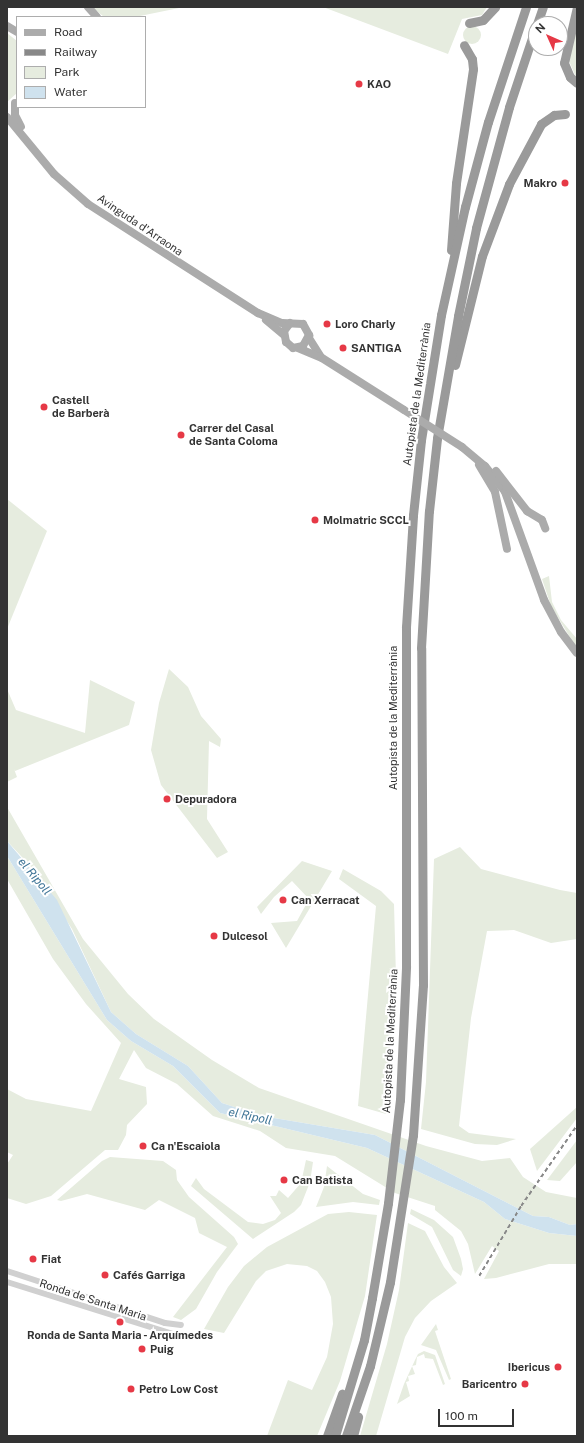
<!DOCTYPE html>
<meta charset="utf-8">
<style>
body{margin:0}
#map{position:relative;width:584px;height:1443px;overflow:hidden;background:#fff;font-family:"Public Sans",sans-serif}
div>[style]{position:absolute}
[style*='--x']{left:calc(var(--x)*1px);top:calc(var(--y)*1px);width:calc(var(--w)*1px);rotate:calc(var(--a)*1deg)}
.green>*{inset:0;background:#e6ecdf}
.round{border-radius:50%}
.water>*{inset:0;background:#cfe2ee}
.minor>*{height:6px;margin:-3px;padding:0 3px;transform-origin:3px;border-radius:3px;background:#d0d0d0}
.major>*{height:8px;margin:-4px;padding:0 4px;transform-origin:4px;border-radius:4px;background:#ababab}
.highway>*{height:9px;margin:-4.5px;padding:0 4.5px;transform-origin:4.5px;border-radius:4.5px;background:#9a9a9a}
.rail>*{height:1.5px;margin-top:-0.75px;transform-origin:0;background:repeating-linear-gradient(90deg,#888 0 4px,transparent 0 7px)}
.major-bridge>*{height:8px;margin:-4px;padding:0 4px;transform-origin:4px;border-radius:4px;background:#ababab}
.dots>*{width:11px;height:11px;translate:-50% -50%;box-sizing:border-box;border:2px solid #fff;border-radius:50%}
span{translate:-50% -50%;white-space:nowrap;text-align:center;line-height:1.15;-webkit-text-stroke:4px #fff;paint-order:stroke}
.poi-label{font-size:11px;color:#333;font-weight:700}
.left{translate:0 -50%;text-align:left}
.right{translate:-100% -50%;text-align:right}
.street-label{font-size:11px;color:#333}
.water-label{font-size:12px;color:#3f7597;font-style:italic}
.frame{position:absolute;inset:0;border:8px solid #333;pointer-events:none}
.legend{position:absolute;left:16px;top:16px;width:130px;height:92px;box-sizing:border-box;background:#fff;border:1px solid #adadad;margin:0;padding:5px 7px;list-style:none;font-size:12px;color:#333}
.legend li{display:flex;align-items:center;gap:8px;height:20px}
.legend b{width:20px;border:1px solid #adadad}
.north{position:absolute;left:528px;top:16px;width:40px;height:40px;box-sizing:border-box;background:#fff;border:1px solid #adadad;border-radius:50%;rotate:315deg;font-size:11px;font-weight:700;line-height:16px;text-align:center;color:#333}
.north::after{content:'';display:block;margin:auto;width:14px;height:18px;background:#e63946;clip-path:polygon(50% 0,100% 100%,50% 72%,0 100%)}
.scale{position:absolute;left:438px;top:1409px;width:76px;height:18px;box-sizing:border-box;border:2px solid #333;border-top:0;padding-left:5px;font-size:12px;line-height:14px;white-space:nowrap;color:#333;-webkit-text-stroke:3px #fff;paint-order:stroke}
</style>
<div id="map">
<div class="green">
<div style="clip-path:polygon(92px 7px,184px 7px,135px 17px,104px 17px)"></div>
<div style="clip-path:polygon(323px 7px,487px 7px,482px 15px,462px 19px,448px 54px)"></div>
<div style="clip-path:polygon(577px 26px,577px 76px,576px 77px,569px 61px)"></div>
<div class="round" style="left:463px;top:26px;width:18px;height:18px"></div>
<div style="clip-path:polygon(7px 33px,17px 41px,17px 93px,7px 102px)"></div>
<div style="clip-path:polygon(7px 499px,47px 531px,7px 629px)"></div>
<div style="clip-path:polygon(549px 576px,552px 602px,561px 620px,577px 639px,577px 649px,551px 606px,542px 579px)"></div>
<div style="clip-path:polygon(169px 669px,188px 687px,201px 716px,221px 739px,220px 747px,209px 741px,207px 819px,228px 852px,217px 858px,161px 785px,151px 750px,159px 703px)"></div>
<div style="clip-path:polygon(90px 680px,135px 702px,129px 725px,15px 771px,14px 769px,17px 777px,7px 782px,7px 689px,16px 710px,85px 733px)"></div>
<div style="clip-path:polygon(7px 807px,83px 939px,128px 994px,154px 1019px,212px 1060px,259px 1088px,426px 1146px,482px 1161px,510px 1158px,523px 1177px,546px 1192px,577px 1198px,577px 1224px,570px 1225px,549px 1217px,533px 1216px,375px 1135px,262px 1116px,222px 1103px,188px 1066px,136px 1034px,111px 1012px,72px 929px,34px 870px,7px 841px)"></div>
<div style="clip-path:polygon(460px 847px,481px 869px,560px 890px,577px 893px,577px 939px,551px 943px,514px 930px,487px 931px,471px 1018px,459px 1126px,469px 1133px,516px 1139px,497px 1145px,475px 1144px,421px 1129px,426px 1082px,434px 859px)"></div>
<div style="clip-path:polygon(7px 856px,107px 1020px,131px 1041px,173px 1066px,220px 1113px,367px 1148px,484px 1202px,505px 1219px,549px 1233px,577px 1236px,577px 1264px,549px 1264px,496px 1278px,484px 1279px,499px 1251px,492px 1246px,475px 1274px,468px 1244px,461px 1231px,435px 1210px,435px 1206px,395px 1193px,335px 1156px,286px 1148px,260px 1131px,213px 1116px,177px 1084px,146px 1068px,134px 1050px,119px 1079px,146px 1087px,147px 1104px,127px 1125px,126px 1135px,118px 1150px,105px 1150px,51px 1196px,26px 1204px,7px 1198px,7px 1164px,13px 1155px,7px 1152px,7px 1089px,26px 1099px,91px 1111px,121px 1043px,86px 1004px,53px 959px,7px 879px)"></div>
<div style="clip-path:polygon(302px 861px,332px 871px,286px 948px,271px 923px,297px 921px,309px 899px,292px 881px,274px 897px,261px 914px,257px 907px)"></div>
<div style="clip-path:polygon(343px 869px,381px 891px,394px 904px,396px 977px,386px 1114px,358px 1106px,376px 906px,339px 879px)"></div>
<div style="clip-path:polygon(577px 1107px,577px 1118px,537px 1171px,530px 1149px)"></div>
<div style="clip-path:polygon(577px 1140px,577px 1162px,560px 1181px,547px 1180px)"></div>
<div style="clip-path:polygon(110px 1157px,163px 1161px,176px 1170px,177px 1180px,189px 1197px,234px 1237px,238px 1244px,217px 1272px,196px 1309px,181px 1320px,173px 1317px,227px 1247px,199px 1233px,195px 1218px,159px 1200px,145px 1210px,87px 1194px,61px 1201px,57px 1200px,102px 1161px)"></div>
<div style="clip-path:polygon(306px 1160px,313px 1162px,310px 1182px,301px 1205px,294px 1212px,253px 1239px,191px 1186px,196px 1178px,204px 1189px,248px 1222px,263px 1224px,275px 1220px,281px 1213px,270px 1196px,276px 1196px,279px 1190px,288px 1198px,301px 1183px)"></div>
<div style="clip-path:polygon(327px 1166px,363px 1194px,380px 1200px,379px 1205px,353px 1202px,316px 1207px,324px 1187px)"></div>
<div style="clip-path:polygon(411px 1209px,434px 1220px,453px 1237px,461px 1259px,463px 1269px,461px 1276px,453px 1270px,432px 1227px,410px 1214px)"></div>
<div style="clip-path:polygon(349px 1212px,377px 1215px,365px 1296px,340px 1381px,317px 1436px,267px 1436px,288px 1380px,312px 1390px,327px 1357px,333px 1324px,331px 1297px,325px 1282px,317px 1271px,307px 1266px,287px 1264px,266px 1271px,256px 1281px,224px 1333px,204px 1329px,228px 1287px,244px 1266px,267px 1247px,328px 1214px)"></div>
<div style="clip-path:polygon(408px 1223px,425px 1231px,444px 1267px,457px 1283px,431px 1301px,415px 1318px,405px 1337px,376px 1436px,360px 1436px,387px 1344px,399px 1290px)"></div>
<div style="clip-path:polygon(436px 1324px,438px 1330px,435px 1331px,451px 1379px,449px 1380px,436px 1350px,421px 1345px)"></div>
<div style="clip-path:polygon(424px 1351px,435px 1355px,445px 1384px,443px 1385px,433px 1359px,425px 1358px,424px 1354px,417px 1357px,416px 1365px,412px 1366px,415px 1374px,408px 1376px,409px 1381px,406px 1382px,410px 1396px,397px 1404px,404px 1384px,415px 1360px,418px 1354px)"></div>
</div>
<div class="water">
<div style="clip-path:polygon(7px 841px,57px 900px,111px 1012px,136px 1034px,188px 1066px,222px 1103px,262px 1116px,375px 1135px,533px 1216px,549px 1217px,570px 1225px,577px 1224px,577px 1236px,549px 1233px,505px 1219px,484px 1202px,367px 1148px,220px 1113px,173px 1066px,131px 1041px,107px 1020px,7px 856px)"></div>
</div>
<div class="minor">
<div style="--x:7;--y:1271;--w:166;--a:18.2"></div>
<div style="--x:165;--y:1323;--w:16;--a:7"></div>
<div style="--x:7;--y:1282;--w:180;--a:17.4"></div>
</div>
<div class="major">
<div style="--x:88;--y:7;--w:13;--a:48"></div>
<div style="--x:7;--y:26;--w:12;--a:31"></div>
<div style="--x:15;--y:103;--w:12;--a:90"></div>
<div style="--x:15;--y:115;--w:13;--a:63"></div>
<div style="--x:7;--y:117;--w:74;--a:50.5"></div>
<div style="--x:54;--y:174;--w:45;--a:41.4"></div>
<div style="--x:88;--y:204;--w:202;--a:32.7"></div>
<div style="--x:258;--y:313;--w:26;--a:23"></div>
<div style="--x:282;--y:323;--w:21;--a:3"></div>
<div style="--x:303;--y:324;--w:13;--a:61"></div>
<div style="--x:309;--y:335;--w:13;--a:119"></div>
<div style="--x:303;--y:346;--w:10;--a:169"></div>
<div style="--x:293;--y:348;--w:9;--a:-139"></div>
<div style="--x:286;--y:342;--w:11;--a:-100"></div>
<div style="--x:284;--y:331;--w:10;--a:-53"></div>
<div style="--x:266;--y:320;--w:23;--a:40"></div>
<div style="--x:309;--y:338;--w:22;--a:58"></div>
<div style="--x:298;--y:348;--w:26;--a:23"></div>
<div style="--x:322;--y:358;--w:97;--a:32.4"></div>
<div style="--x:462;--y:447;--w:30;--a:40"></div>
<div style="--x:485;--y:466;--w:33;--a:52"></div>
<div style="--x:505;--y:492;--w:115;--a:70.1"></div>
<div style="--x:544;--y:600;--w:36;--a:62"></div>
<div style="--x:561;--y:632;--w:26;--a:53"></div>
<div style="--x:479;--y:465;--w:31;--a:59"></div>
<div style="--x:495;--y:492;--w:58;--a:78.1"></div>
<div style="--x:496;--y:471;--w:51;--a:52.2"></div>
<div style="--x:527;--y:511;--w:17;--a:31"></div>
<div style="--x:542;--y:520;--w:9;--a:69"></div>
</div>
<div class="highway">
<div style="--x:577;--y:7;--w:57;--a:103.1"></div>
<div style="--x:564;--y:63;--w:15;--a:67"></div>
<div style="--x:570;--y:77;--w:9;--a:41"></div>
<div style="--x:469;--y:23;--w:14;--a:-12"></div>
<div style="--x:483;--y:20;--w:18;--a:-47"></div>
<div style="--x:537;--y:24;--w:18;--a:-71"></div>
<div style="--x:451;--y:250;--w:67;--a:-85.7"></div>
<div style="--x:456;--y:183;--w:115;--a:-81.5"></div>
<div style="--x:473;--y:69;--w:10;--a:-96"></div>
<div style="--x:472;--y:59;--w:16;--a:-120"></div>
<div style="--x:455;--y:365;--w:112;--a:-76.1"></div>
<div style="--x:482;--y:256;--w:77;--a:-69.4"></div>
<div style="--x:509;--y:184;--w:68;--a:-61.9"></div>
<div style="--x:541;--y:124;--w:16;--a:-35"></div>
<div style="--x:554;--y:115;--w:11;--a:-5"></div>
<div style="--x:327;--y:1436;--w:45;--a:-70.3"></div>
<div style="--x:335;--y:1436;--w:100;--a:-73.2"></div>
<div style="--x:364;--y:1340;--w:43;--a:-79.2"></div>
<div style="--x:372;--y:1298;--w:96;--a:-80.4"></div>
<div style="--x:388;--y:1203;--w:104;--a:-83.4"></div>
<div style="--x:400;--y:1100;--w:134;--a:-87.4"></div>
<div style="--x:406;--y:966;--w:339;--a:-90"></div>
<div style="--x:406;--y:627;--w:112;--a:-86.4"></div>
<div style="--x:413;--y:515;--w:75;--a:-83.9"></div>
<div style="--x:421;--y:440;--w:127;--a:-80.9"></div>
<div style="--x:441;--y:315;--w:111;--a:-77.5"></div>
<div style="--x:465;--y:207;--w:88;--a:-74.9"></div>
<div style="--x:488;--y:122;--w:121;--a:-71.7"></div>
<div style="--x:346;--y:1436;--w:74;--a:-71.1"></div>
<div style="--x:370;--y:1366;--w:86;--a:-76.6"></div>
<div style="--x:390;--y:1282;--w:149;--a:-81.1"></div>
<div style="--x:413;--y:1135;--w:150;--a:-86.2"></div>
<div style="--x:423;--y:985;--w:337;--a:-90.3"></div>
<div style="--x:421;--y:648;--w:137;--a:-86.7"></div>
<div style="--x:429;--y:511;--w:73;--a:-83.7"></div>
<div style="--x:437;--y:438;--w:124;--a:-80.2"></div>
<div style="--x:458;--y:316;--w:90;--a:-78.4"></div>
<div style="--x:476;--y:228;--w:125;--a:-74.7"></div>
<div style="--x:509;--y:107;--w:85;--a:-71.6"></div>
<div style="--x:353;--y:1436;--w:20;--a:-75"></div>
</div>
<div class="rail">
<div style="--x:479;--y:1276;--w:82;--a:-59"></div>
<div style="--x:521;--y:1206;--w:98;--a:-55.3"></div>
</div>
<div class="major-bridge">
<div style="--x:404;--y:410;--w:69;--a:32.5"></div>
</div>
<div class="dots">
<div style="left:359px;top:84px;background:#e63946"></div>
<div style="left:565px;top:183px;background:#e63946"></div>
<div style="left:327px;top:324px;background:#e63946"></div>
<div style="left:343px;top:348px;background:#e63946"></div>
<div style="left:44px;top:407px;background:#e63946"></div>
<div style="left:181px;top:435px;background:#e63946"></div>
<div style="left:315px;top:520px;background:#e63946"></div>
<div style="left:167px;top:799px;background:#e63946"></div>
<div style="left:283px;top:900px;background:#e63946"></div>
<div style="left:214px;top:936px;background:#e63946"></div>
<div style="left:143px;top:1146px;background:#e63946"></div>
<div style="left:284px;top:1180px;background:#e63946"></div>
<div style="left:33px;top:1259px;background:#e63946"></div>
<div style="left:105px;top:1275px;background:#e63946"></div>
<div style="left:120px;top:1322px;background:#e63946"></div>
<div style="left:142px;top:1349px;background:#e63946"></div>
<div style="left:558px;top:1367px;background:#e63946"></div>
<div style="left:525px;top:1384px;background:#e63946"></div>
<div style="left:131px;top:1389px;background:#e63946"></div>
</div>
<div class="poi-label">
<span class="left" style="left:367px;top:84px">KAO</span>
<span class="right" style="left:557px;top:183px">Makro</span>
<span class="left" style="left:335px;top:324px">Loro Charly</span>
<span class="left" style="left:351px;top:348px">SANTIGA</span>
<span class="left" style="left:52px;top:407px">Castell<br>de Barberà</span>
<span class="left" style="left:189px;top:435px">Carrer del Casal<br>de Santa Coloma</span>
<span class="left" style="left:323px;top:520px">Molmatric SCCL</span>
<span class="left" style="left:175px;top:799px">Depuradora</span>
<span class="left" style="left:291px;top:900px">Can Xerracat</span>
<span class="left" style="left:222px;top:936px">Dulcesol</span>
<span class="left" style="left:151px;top:1146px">Ca n'Escaiola</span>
<span class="left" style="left:292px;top:1180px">Can Batista</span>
<span class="left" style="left:41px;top:1259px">Fiat</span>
<span class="left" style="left:113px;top:1275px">Cafés Garriga</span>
<span style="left:120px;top:1335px">Ronda de Santa Maria - Arquímedes</span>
<span class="left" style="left:150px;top:1349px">Puig</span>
<span class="right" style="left:550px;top:1367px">Ibericus</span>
<span class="right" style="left:517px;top:1384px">Baricentro</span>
<span class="left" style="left:139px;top:1389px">Petro Low Cost</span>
</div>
<div class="street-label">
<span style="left:140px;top:225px;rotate:34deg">Avinguda d'Arraona</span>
<span style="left:417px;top:394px;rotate:-82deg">Autopista de la Mediterrània</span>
<span style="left:393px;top:718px;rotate:-90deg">Autopista de la Mediterrània</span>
<span style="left:390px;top:1041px;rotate:-87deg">Autopista de la Mediterrània</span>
<span style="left:93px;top:1300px;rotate:18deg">Ronda de Santa Maria</span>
</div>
<div class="water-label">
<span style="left:34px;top:877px;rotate:50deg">el Ripoll</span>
<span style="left:250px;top:1117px;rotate:12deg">el Ripoll</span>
</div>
<div class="frame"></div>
<ul class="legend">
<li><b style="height:5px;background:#ababab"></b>Road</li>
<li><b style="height:5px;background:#888"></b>Railway</li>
<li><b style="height:11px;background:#e6ecdf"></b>Park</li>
<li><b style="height:11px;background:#cfe2ee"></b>Water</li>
</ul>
<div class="north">N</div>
<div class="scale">100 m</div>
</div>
